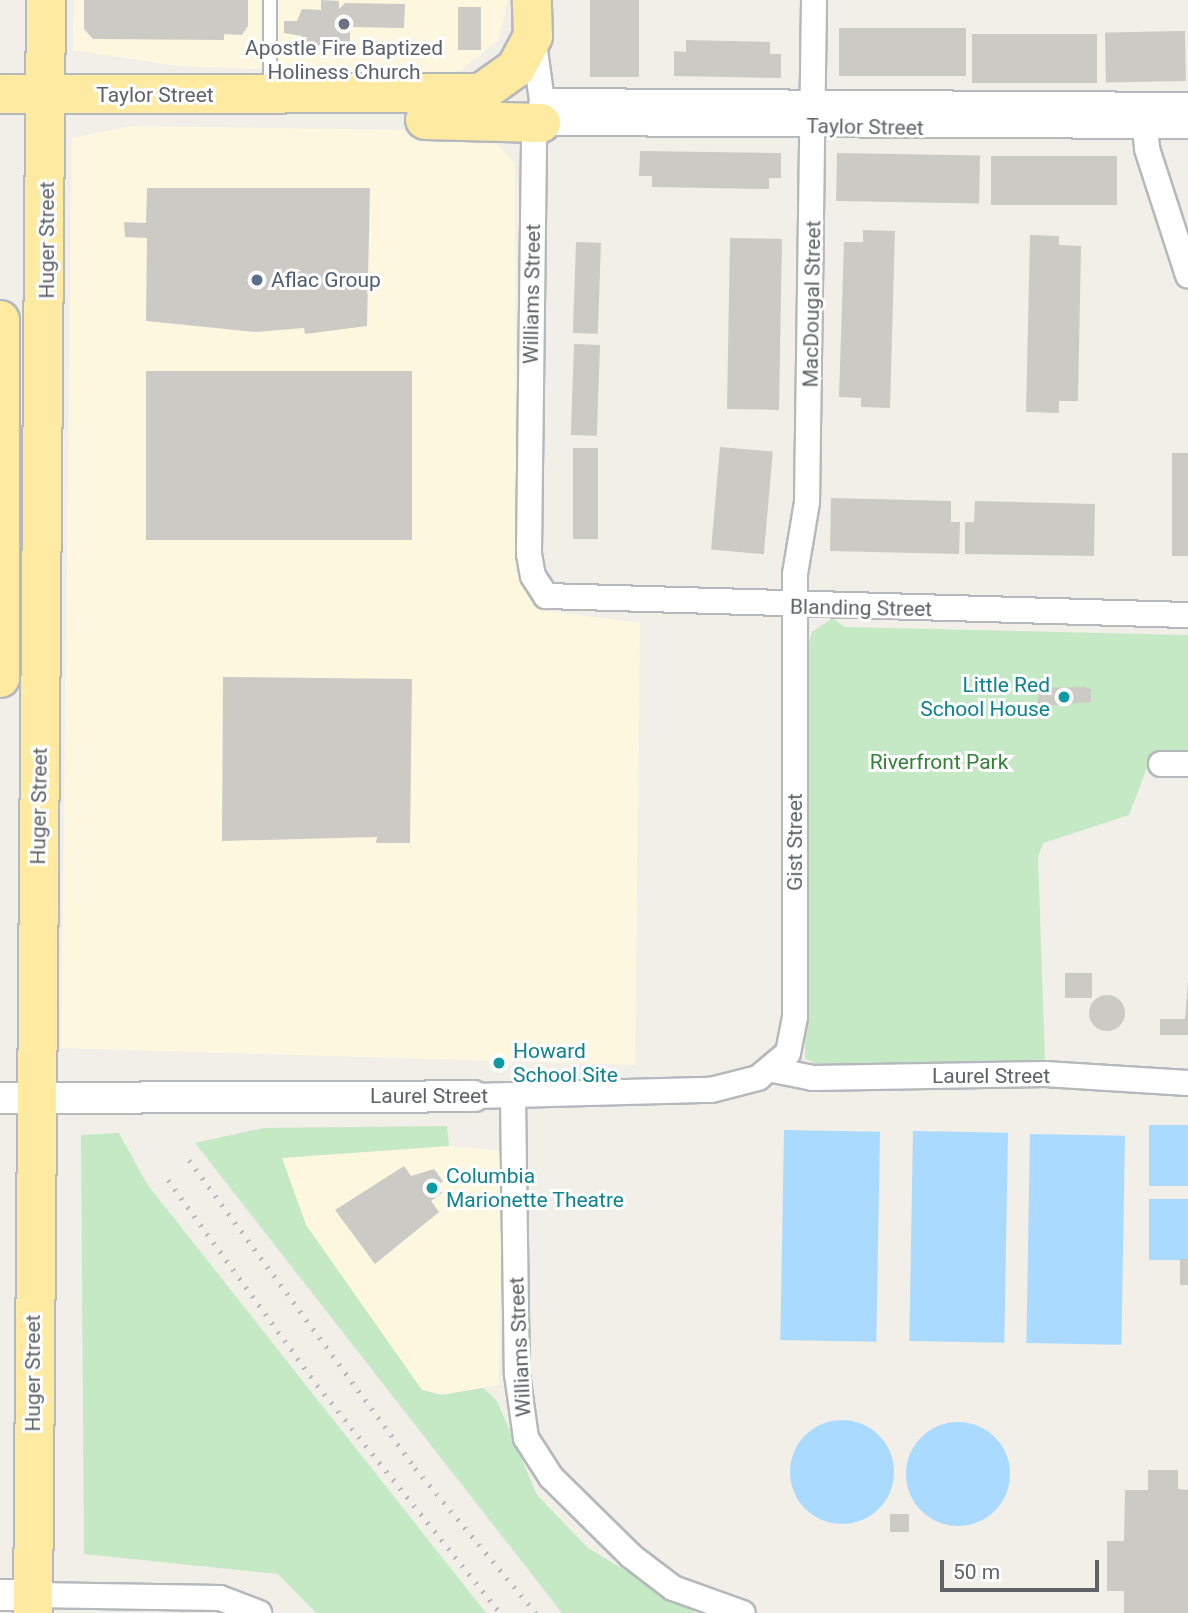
<!DOCTYPE html>
<style>
body{margin:0}
#map{position:relative;width:1188px;height:1613px;overflow:hidden;background:#f1efe8;font-family:Roboto,sans-serif}
div>[style]{position:absolute}
[style*='--x']{left:calc(var(--x)*1px);top:calc(var(--y)*1px);width:calc(var(--w)*1px);rotate:calc(var(--a)*1deg)}
.commercial>*{inset:0;background:#fef7e0}
.green>*{inset:0;background:#c5e8c5}
.water>*{inset:0;background:#aadaff;transform-origin:0 0}
.round{border-radius:50%}
.building>*{inset:0;background:#cccac5;transform-origin:0 0}
.roads{filter:drop-shadow(2px 0 #b5b8bc) drop-shadow(-2px 0 #b5b8bc) drop-shadow(0 2px #b5b8bc) drop-shadow(0 -2px #b5b8bc)}
.service>*{height:12px;margin:-6px;padding:0 6px;transform-origin:6px;border-radius:6px;background:#fff}
.minor>*{height:24px;margin:-12px;padding:0 12px;transform-origin:12px;border-radius:12px;background:#fff}
.tertiary>*{height:30px;margin:-15px;padding:0 15px;transform-origin:15px;border-radius:15px;background:#fff}
.trunk>*{height:38px;margin:-19px;padding:0 19px;transform-origin:19px;border-radius:19px;background:#feeaa1}
.rail>*{height:5px;margin-top:-2.5px;transform-origin:0;background:repeating-linear-gradient(90deg,#b6b7b8 0 2px,transparent 0 11px)}
.dots>*{width:19px;height:19px;translate:-50% -50%;box-sizing:border-box;border:4px solid #fff;border-radius:50%}
span{translate:-50% -50%;white-space:nowrap;text-align:center;line-height:1.15;-webkit-text-stroke:6px #fff;paint-order:stroke}
.worship-label{font-size:21px;color:#5b616d}
.street-label{font-size:21px;color:#5f6368}
.service-label{font-size:21px;color:#4e5e75}
.left{translate:0 -50%;text-align:left}
.culture-label{font-size:21px;color:#0d838f}
.right{translate:-100% -50%;text-align:right}
.park-label{font-size:21px;color:#348238}
.scale{position:absolute;left:940px;top:1560px;width:159px;height:32px;box-sizing:border-box;border:4px solid #5f6368;border-top:0;padding-left:9px;font-size:21px;line-height:24px;white-space:nowrap;color:#5f6368;-webkit-text-stroke:5px #fff;paint-order:stroke}
</style>
<div id="map">
<div class="commercial">
<div style="clip-path:polygon(74px 0,508px 0,498px 40px,461px 70px,439px 75px,178px 66px,73px 50px)"></div>
<div style="clip-path:polygon(130px 126px,485px 131px,515px 164px,516px 571px,529px 596px,548px 611px,640px 623px,635px 1065px,61px 1048px,72px 138px)"></div>
<div style="clip-path:polygon(449px 1146px,503px 1151px,499px 1385px,446px 1394px,422px 1390px,306px 1225px,281px 1158px)"></div>
</div>
<div class="green">
<div style="clip-path:polygon(833px 618px,844px 627px,1188px 635px,1188px 756px,1148px 765px,1129px 815px,1043px 843px,1038px 857px,1045px 1061px,824px 1069px,805px 1058px,807px 649px,812px 632px)"></div>
<div style="clip-path:polygon(447px 1126px,449px 1146px,282px 1158px,306px 1225px,422px 1390px,441px 1395px,483px 1388px,497px 1401px,537px 1495px,588px 1548px,696px 1613px,562px 1613px,195px 1143px,263px 1128px)"></div>
<div style="clip-path:polygon(119px 1133px,147px 1184px,486px 1613px,316px 1613px,278px 1574px,84px 1554px,81px 1135px)"></div>
</div>
<div class="water">
<div style="left:1149px;top:1125px;width:39px;height:61px"></div>
<div style="left:784px;top:1130px;width:96px;height:210px;rotate:1deg"></div>
<div style="left:913px;top:1131px;width:95px;height:210px;rotate:1deg"></div>
<div style="left:1030px;top:1134px;width:95px;height:209px;rotate:1deg"></div>
<div style="left:1149px;top:1199px;width:39px;height:61px"></div>
<div class="round" style="left:790px;top:1420px;width:104px;height:104px"></div>
<div class="round" style="left:906px;top:1422px;width:104px;height:104px"></div>
</div>
<div class="building">
<div style="clip-path:polygon(84px 0,248px 0,248px 26px,242px 35px,224px 34px,224px 40px,93px 39px,84px 29px)"></div>
<div style="clip-path:polygon(321px 0,339px 1px,339px 9px,345px 3px,405px 4px,404px 28px,350px 27px,350px 46px,302px 45px,302px 36px,284px 33px,284px 21px,297px 21px,302px 9px,321px 10px)"></div>
<div style="left:590px;top:0;width:49px;height:77px"></div>
<div style="left:458px;top:7px;width:23px;height:43px"></div>
<div style="left:839px;top:28px;width:127px;height:48px"></div>
<div style="left:1185px;top:31px;width:50px;height:80px;rotate:89deg"></div>
<div style="left:972px;top:34px;width:125px;height:49px"></div>
<div style="clip-path:polygon(686px 40px,770px 42px,770px 54px,781px 54px,781px 78px,674px 76px,674px 51px,686px 52px)"></div>
<div style="clip-path:polygon(640px 151px,781px 153px,781px 178px,769px 178px,769px 189px,652px 187px,652px 176px,639px 176px)"></div>
<div style="left:837px;top:153px;width:143px;height:48px;rotate:1deg"></div>
<div style="left:991px;top:156px;width:126px;height:49px"></div>
<div style="clip-path:polygon(147px 188px,370px 188px,367px 326px,305px 334px,304px 328px,255px 332px,146px 321px,147px 238px,125px 237px,124px 222px,146px 223px)"></div>
<div style="clip-path:polygon(863px 230px,895px 231px,890px 408px,861px 407px,861px 398px,839px 397px,844px 242px,863px 242px)"></div>
<div style="clip-path:polygon(1030px 235px,1059px 236px,1059px 245px,1081px 246px,1078px 401px,1059px 401px,1059px 413px,1026px 412px)"></div>
<div style="left:730px;top:238px;width:52px;height:171px;rotate:1deg"></div>
<div style="left:576px;top:242px;width:25px;height:91px;rotate:2deg"></div>
<div style="left:574px;top:344px;width:26px;height:91px;rotate:2deg"></div>
<div style="left:146px;top:371px;width:266px;height:169px"></div>
<div style="left:720px;top:447px;width:53px;height:103px;rotate:5deg"></div>
<div style="left:573px;top:448px;width:25px;height:91px"></div>
<div style="left:1172px;top:453px;width:16px;height:103px"></div>
<div style="clip-path:polygon(831px 498px,951px 501px,951px 522px,960px 522px,959px 554px,830px 551px)"></div>
<div style="clip-path:polygon(975px 501px,1095px 504px,1094px 556px,965px 554px,965px 522px,974px 522px)"></div>
<div style="clip-path:polygon(223px 677px,412px 679px,410px 843px,376px 843px,377px 837px,222px 841px)"></div>
<div style="clip-path:polygon(1041px 688px,1083px 687px,1091px 689px,1091px 702px,1042px 706px,1037px 703px)"></div>
<div style="left:1065px;top:973px;width:27px;height:25px"></div>
<div style="clip-path:polygon(1188px 981px,1188px 1035px,1160px 1035px,1160px 1019px,1185px 1019px)"></div>
<div class="round" style="left:1089px;top:995px;width:36px;height:36px"></div>
<div style="clip-path:polygon(404px 1166px,411px 1176px,434px 1169px,443px 1181px,437px 1186px,442px 1193px,431px 1201px,439px 1212px,375px 1264px,335px 1210px)"></div>
<div style="left:1180px;top:1259px;width:8px;height:26px"></div>
<div style="clip-path:polygon(1148px 1470px,1178px 1470px,1178px 1489px,1188px 1490px,1188px 1613px,1124px 1613px,1124px 1591px,1107px 1591px,1107px 1541px,1124px 1541px,1125px 1490px,1148px 1490px)"></div>
<div style="left:890px;top:1514px;width:19px;height:18px"></div>
</div>
<div class="roads">
<div class="service">
<div style="--x:270;--y:89;--w:89;--a:-90"></div>
</div>
<div class="minor">
<div style="--x:533;--y:36;--w:66;--a:82.1"></div>
<div style="--x:542;--y:101;--w:42;--a:101"></div>
<div style="--x:534;--y:142;--w:412;--a:90.7"></div>
<div style="--x:529;--y:554;--w:22;--a:80"></div>
<div style="--x:533;--y:576;--w:24;--a:57"></div>
<div style="--x:546;--y:596;--w:642;--a:1.7"></div>
<div style="--x:542;--y:101;--w:646;--a:0.35"></div>
<div style="--x:1143;--y:114;--w:35;--a:83"></div>
<div style="--x:1147;--y:149;--w:133;--a:72"></div>
<div style="--x:541;--y:123;--w:647;--a:0.27"></div>
<div style="--x:1161;--y:764;--w:27;--a:0"></div>
<div style="--x:773;--y:1070;--w:41;--a:11.3"></div>
<div style="--x:813;--y:1078;--w:232;--a:-1"></div>
<div style="--x:1045;--y:1074;--w:143;--a:3.6"></div>
<div style="--x:474;--y:1096;--w:237;--a:-1.5"></div>
<div style="--x:711;--y:1090;--w:49;--a:-14.3"></div>
<div style="--x:758;--y:1078;--w:39;--a:-40"></div>
<div style="--x:788;--y:1053;--w:37;--a:-79"></div>
<div style="--x:795;--y:1017;--w:443;--a:-90"></div>
<div style="--x:795;--y:574;--w:73;--a:-80.5"></div>
<div style="--x:807;--y:502;--w:502;--a:-89.2"></div>
<div style="--x:513;--y:1097;--w:277;--a:89.2"></div>
<div style="--x:517;--y:1374;--w:65;--a:82"></div>
<div style="--x:526;--y:1438;--w:46;--a:57.3"></div>
<div style="--x:551;--y:1477;--w:112;--a:44.6"></div>
<div style="--x:631;--y:1556;--w:53;--a:37.3"></div>
<div style="--x:673;--y:1588;--w:74;--a:19.7"></div>
<div style="--x:33;--y:1595;--w:187;--a:0.9"></div>
<div style="--x:220;--y:1598;--w:42;--a:21"></div>
</div>
<div class="tertiary">
<div style="--x:0;--y:1098;--w:474;--a:-0.2"></div>
<div style="--x:0;--y:1595;--w:33;--a:0"></div>
</div>
<div class="trunk">
<div style="--x:0;--y:94;--w:481;--a:-0.1"></div>
<div style="--x:481;--y:93;--w:43;--a:-35.5"></div>
<div style="--x:516;--y:68;--w:36;--a:-62"></div>
<div style="--x:533;--y:36;--w:36;--a:-92"></div>
<div style="--x:425;--y:120;--w:116;--a:1.5"></div>
<div style="--x:0;--y:320;--w:358;--a:90"></div>
<div style="--x:33;--y:1613;--w:1613;--a:-89.54"></div>
</div>
</div>
<div class="rail">
<div style="--x:189;--y:1160;--w:382;--a:53.7"></div>
<div style="--x:415;--y:1468;--w:189;--a:50.2"></div>
<div style="--x:168;--y:1180;--w:253;--a:54"></div>
<div style="--x:317;--y:1385;--w:292;--a:51.2"></div>
</div>
<div class="dots">
<div style="left:344px;top:24px;background:#6b7280"></div>
<div style="left:257px;top:280px;background:#5c6f8a"></div>
<div style="left:1064px;top:697px;background:#0f9aa8"></div>
<div style="left:499px;top:1063px;background:#0f9aa8"></div>
<div style="left:432px;top:1188px;background:#0f9aa8"></div>
</div>
<div class="worship-label">
<span style="left:344px;top:60px">Apostle Fire Baptized<br>Holiness Church</span>
</div>
<div class="street-label">
<span style="left:155px;top:95px">Taylor Street</span>
<span style="left:865px;top:127px;rotate:1deg">Taylor Street</span>
<span style="left:47px;top:240px;rotate:-90deg">Huger Street</span>
<span style="left:532px;top:294px;rotate:-89deg">Williams Street</span>
<span style="left:812px;top:304px;rotate:-89deg">MacDougal Street</span>
<span style="left:861px;top:608px;rotate:1deg">Blanding Street</span>
<span style="left:39px;top:806px;rotate:-89deg">Huger Street</span>
<span style="left:795px;top:842px;rotate:-90deg">Gist Street</span>
<span style="left:991px;top:1076px">Laurel Street</span>
<span style="left:429px;top:1096px">Laurel Street</span>
<span style="left:520px;top:1347px;rotate:-93deg">Williams Street</span>
<span style="left:33px;top:1373px;rotate:-90deg">Huger Street</span>
</div>
<div class="service-label">
<span class="left" style="left:271px;top:280px">Aflac Group</span>
</div>
<div class="culture-label">
<span class="right" style="left:1050px;top:697px">Little Red<br>School House</span>
<span class="left" style="left:513px;top:1063px">Howard<br>School Site</span>
<span class="left" style="left:446px;top:1188px">Columbia<br>Marionette Theatre</span>
</div>
<div class="park-label">
<span style="left:939px;top:762px">Riverfront Park</span>
</div>
<div class="scale">50 m</div>
</div>
